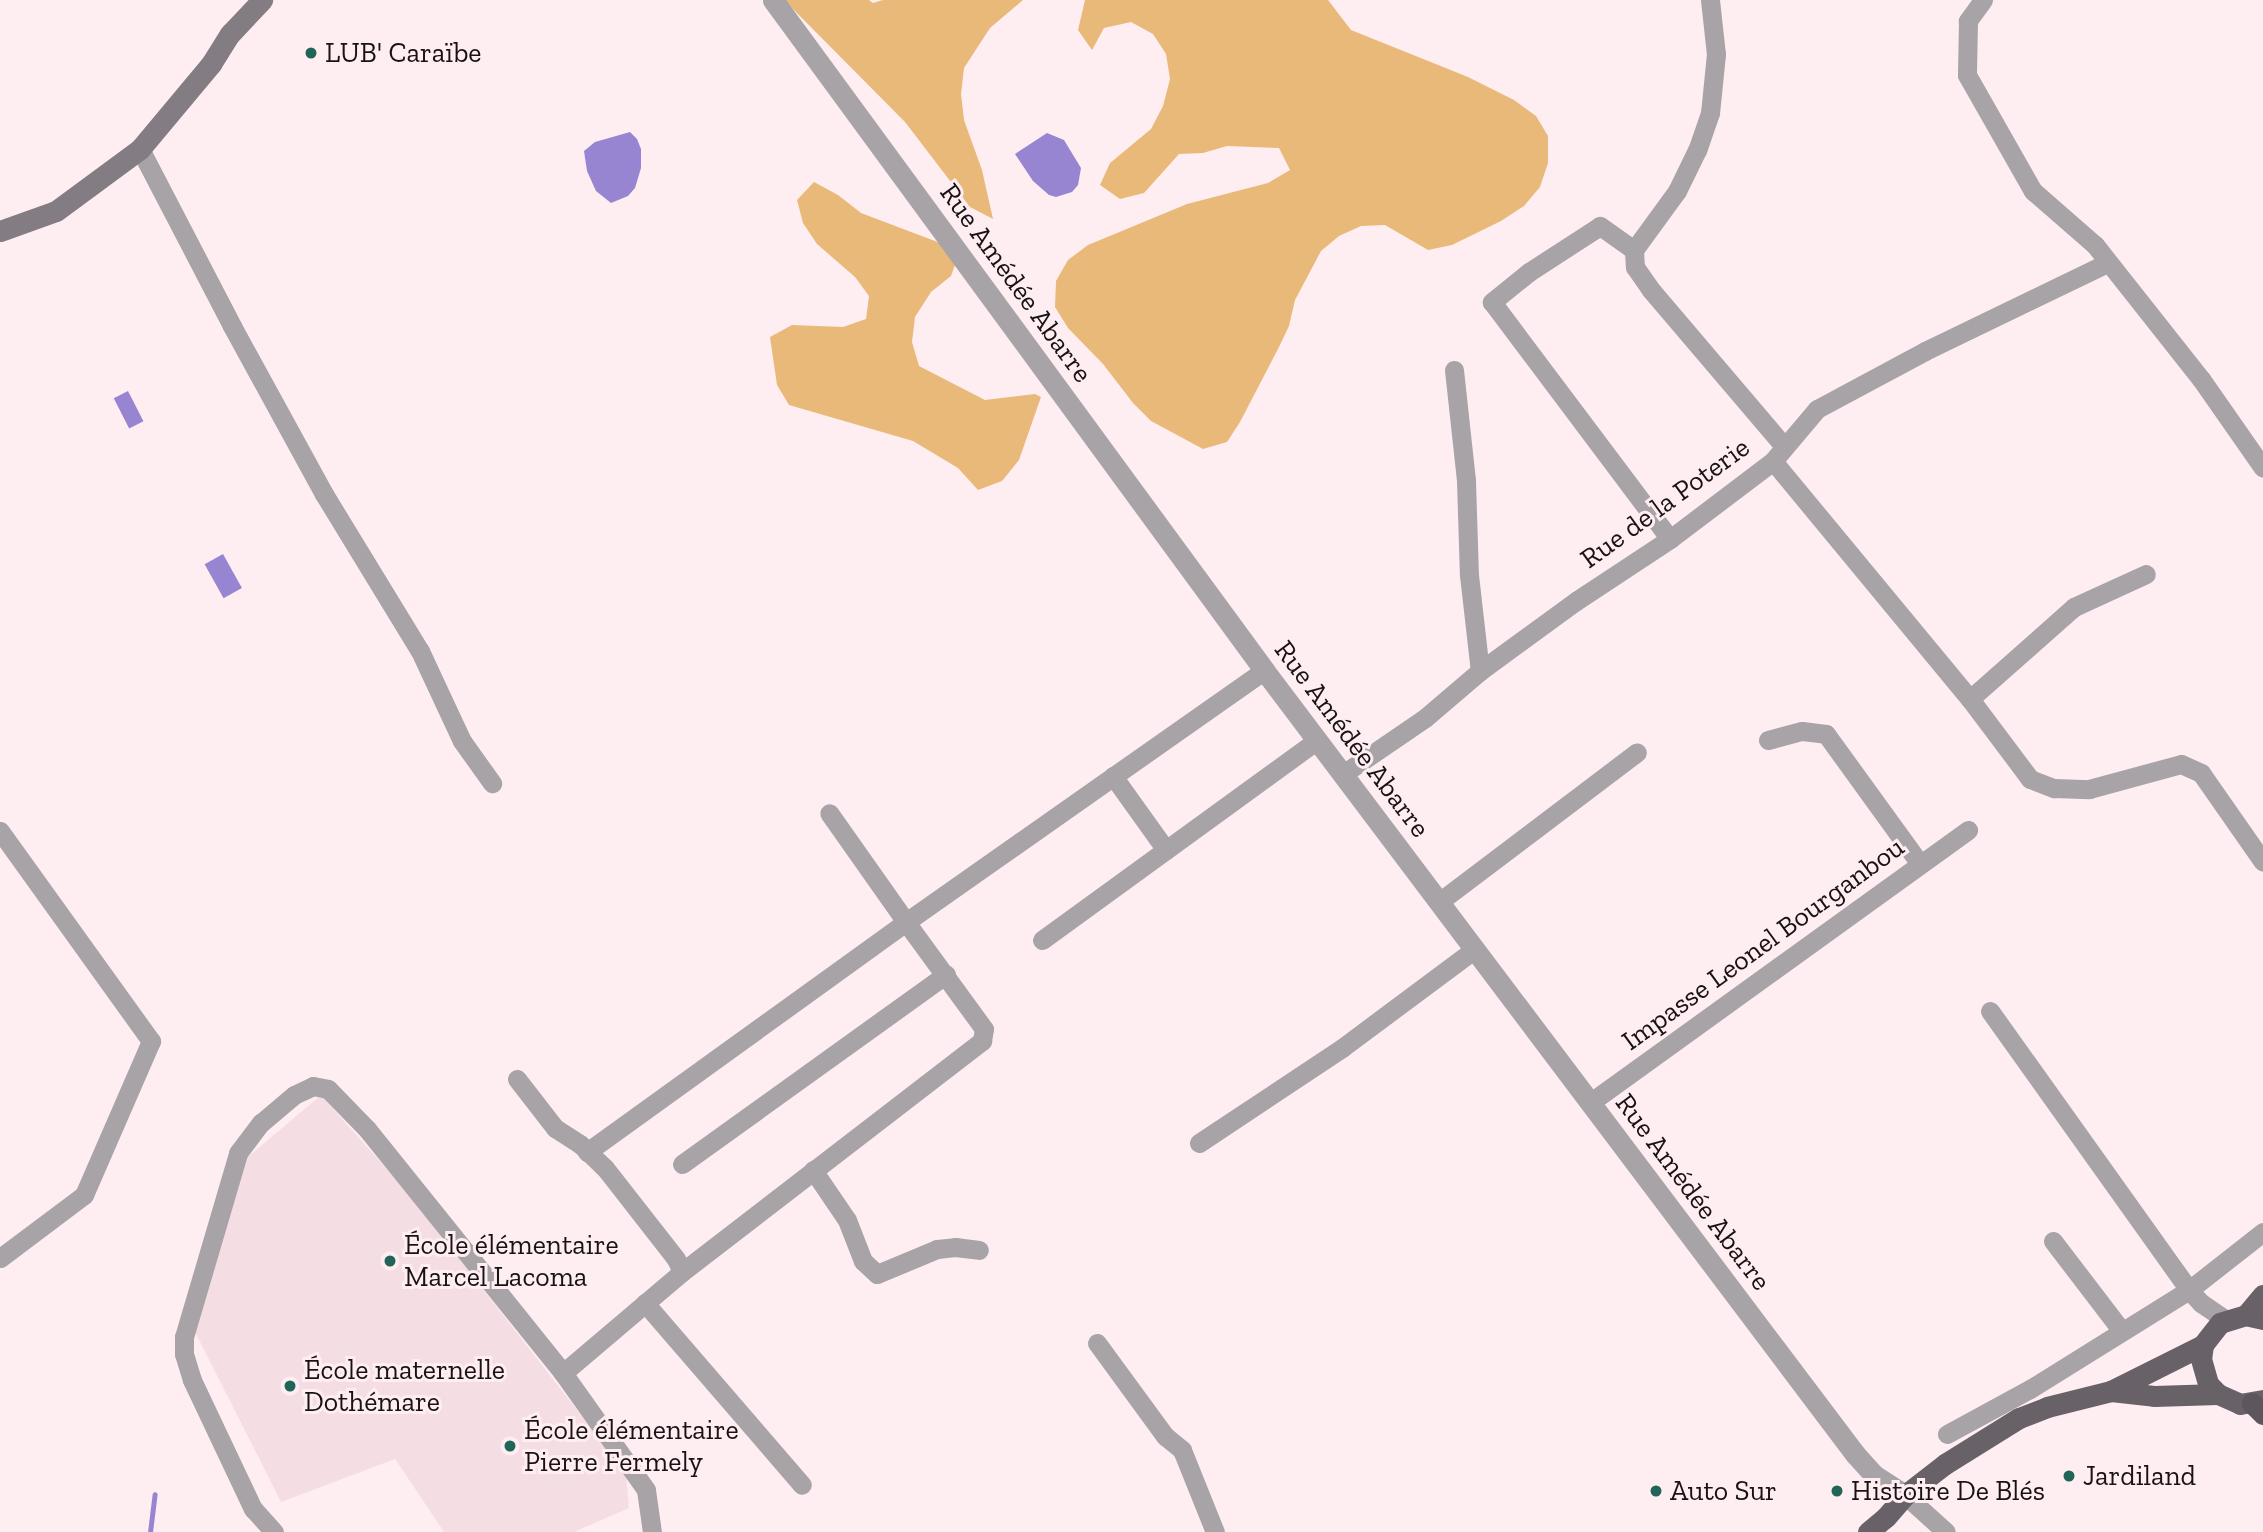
<!DOCTYPE html>
<meta charset="utf-8">
<style>
body{margin:0}
#map{position:relative;width:2263px;height:1532px;overflow:hidden;background:#feeef2;font-family:"Zilla Slab",serif}
div>[style]{position:absolute}
[style*='--x']{left:calc(var(--x)*1px);top:calc(var(--y)*1px);width:calc(var(--w)*1px);rotate:calc(var(--a)*1deg)}
.built>*{inset:0;background:#f5dee3}
.green>*{inset:0;background:#e9b97a}
.water>*{inset:0;background:#9785d1;transform-origin:0 0}
.stream>*{height:5px;margin:-2.5px;padding:0 2.5px;transform-origin:2.5px;border-radius:2.5px;background:#9785d1}
.minor>*{height:19px;margin:-9.5px;padding:0 9.5px;transform-origin:9.5px;border-radius:9.5px;background:#a7a3a7}
.tertiary>*{height:21px;margin:-10.5px;padding:0 10.5px;transform-origin:10.5px;border-radius:10.5px;background:#a7a3a7}
.secondary>*{height:21px;margin:-10.5px;padding:0 10.5px;transform-origin:10.5px;border-radius:10.5px;background:#837c82}
.primary>*{height:21px;margin:-10.5px;padding:0 10.5px;transform-origin:10.5px;border-radius:10.5px;background:#696168}
.trunk>*{height:21px;margin:-10.5px;padding:0 10.5px;transform-origin:10.5px;border-radius:10.5px;background:#5e565d}
.dots>*{width:19px;height:19px;translate:-50% -50%;box-sizing:border-box;border:4px solid #feeef2;border-radius:50%}
span{translate:-50% -50%;white-space:nowrap;text-align:center;line-height:1.15;-webkit-text-stroke:6px #feeef2;paint-order:stroke}
.poi-label{font-size:28px;color:#181214}
.left{translate:0 -50%;text-align:left}
.street-label{font-size:28px;color:#181214}
</style>
<div id="map">
<div class="built">
<div style="clip-path:polygon(321px 1095px,409px 1194px,626px 1473px,629px 1508px,574px 1532px,444px 1532px,395px 1459px,281px 1502px,192px 1326px,243px 1161px)"></div>
</div>
<div class="green">
<div style="clip-path:polygon(784px 0,869px 0,873px 3px,883px 0,1023px 0,990px 28px,964px 68px,961px 94px,964px 120px,982px 170px,993px 219px,970px 207px,905px 122px)"></div>
<div style="clip-path:polygon(1085px 0,1328px 0,1351px 30px,1468px 77px,1514px 100px,1536px 116px,1548px 136px,1548px 163px,1540px 187px,1524px 206px,1501px 221px,1452px 245px,1428px 250px,1385px 225px,1361px 226px,1339px 236px,1321px 251px,1295px 300px,1289px 326px,1278px 349px,1240px 422px,1227px 442px,1203px 449px,1151px 421px,1133px 403px,1103px 364px,1068px 328px,1055px 307px,1056px 281px,1068px 260px,1088px 245px,1187px 204px,1268px 183px,1290px 170px,1279px 148px,1227px 146px,1203px 153px,1179px 154px,1144px 193px,1120px 199px,1100px 185px,1110px 163px,1151px 129px,1163px 106px,1170px 79px,1166px 54px,1153px 34px,1131px 22px,1104px 28px,1092px 50px,1078px 30px)"></div>
<div style="clip-path:polygon(814px 182px,838px 195px,861px 213px,935px 241px,959px 254px,951px 276px,931px 292px,915px 317px,912px 342px,919px 366px,985px 400px,1035px 394px,1041px 397px,1019px 460px,1002px 481px,978px 490px,958px 468px,913px 441px,789px 405px,777px 385px,770px 337px,792px 325px,843px 327px,866px 319px,869px 296px,855px 277px,817px 244px,803px 223px,797px 200px)"></div>
</div>
<div class="water">
<div style="clip-path:polygon(630px 132px,637px 139px,641px 149px,641px 168px,635px 188px,628px 196px,611px 203px,596px 191px,587px 171px,584px 151px,595px 142px)"></div>
<div style="clip-path:polygon(1047px 133px,1064px 140px,1081px 168px,1078px 185px,1072px 192px,1056px 197px,1049px 195px,1033px 181px,1015px 154px)"></div>
<div style="left:128px;top:391px;width:34px;height:16px;rotate:63deg"></div>
<div style="left:223px;top:554px;width:39px;height:21px;rotate:61deg"></div>
</div>
<div class="stream">
<div style="--x:150;--y:1532;--w:38;--a:-83"></div>
</div>
<div class="minor">
<div style="--x:1710;--y:0;--w:54;--a:83.7"></div>
<div style="--x:1716;--y:54;--w:59;--a:95.8"></div>
<div style="--x:1710;--y:113;--w:39;--a:109"></div>
<div style="--x:1697;--y:150;--w:46;--a:116"></div>
<div style="--x:1677;--y:191;--w:73;--a:126.1"></div>
<div style="--x:1634;--y:250;--w:17;--a:87"></div>
<div style="--x:1635;--y:267;--w:28;--a:55"></div>
<div style="--x:1651;--y:290;--w:204;--a:49.6"></div>
<div style="--x:1983;--y:0;--w:26;--a:126"></div>
<div style="--x:1968;--y:21;--w:54;--a:91.1"></div>
<div style="--x:1967;--y:75;--w:133;--a:60.4"></div>
<div style="--x:2033;--y:191;--w:82;--a:41.1"></div>
<div style="--x:2095;--y:245;--w:171;--a:51.7"></div>
<div style="--x:2201;--y:379;--w:108;--a:55.1"></div>
<div style="--x:140;--y:149;--w:199;--a:62.5"></div>
<div style="--x:232;--y:326;--w:192;--a:61.3"></div>
<div style="--x:324;--y:494;--w:184;--a:58.6"></div>
<div style="--x:420;--y:651;--w:99;--a:65"></div>
<div style="--x:462;--y:741;--w:52;--a:54.5"></div>
<div style="--x:1634;--y:250;--w:42;--a:-144.8"></div>
<div style="--x:1600;--y:226;--w:85;--a:147.1"></div>
<div style="--x:1529;--y:272;--w:48;--a:141"></div>
<div style="--x:1492;--y:302;--w:296;--a:53.1"></div>
<div style="--x:1454;--y:370;--w:112;--a:83.8"></div>
<div style="--x:1466;--y:481;--w:94;--a:88.2"></div>
<div style="--x:1469;--y:575;--w:97;--a:83.5"></div>
<div style="--x:1773;--y:461;--w:309;--a:50.4"></div>
<div style="--x:1970;--y:699;--w:100;--a:53.1"></div>
<div style="--x:2030;--y:779;--w:26;--a:21"></div>
<div style="--x:2054;--y:788;--w:35;--a:2"></div>
<div style="--x:2089;--y:789;--w:95;--a:-15.2"></div>
<div style="--x:2181;--y:764;--w:22;--a:24"></div>
<div style="--x:2201;--y:773;--w:108;--a:55.1"></div>
<div style="--x:1970;--y:699;--w:139;--a:-41.5"></div>
<div style="--x:2074;--y:607;--w:79;--a:-24.6"></div>
<div style="--x:1768;--y:740;--w:35;--a:-15"></div>
<div style="--x:1802;--y:731;--w:24;--a:7"></div>
<div style="--x:1826;--y:734;--w:160;--a:54.1"></div>
<div style="--x:1343;--y:774;--w:99;--a:-34.3"></div>
<div style="--x:1425;--y:718;--w:72;--a:-40.5"></div>
<div style="--x:1480;--y:671;--w:119;--a:-36.1"></div>
<div style="--x:1576;--y:601;--w:113;--a:-33.4"></div>
<div style="--x:1670;--y:539;--w:129;--a:-37.1"></div>
<div style="--x:1773;--y:461;--w:68;--a:-49.8"></div>
<div style="--x:1817;--y:409;--w:123;--a:-28.2"></div>
<div style="--x:1925;--y:351;--w:202;--a:-25.8"></div>
<div style="--x:1113;--y:776;--w:91;--a:54.4"></div>
<div style="--x:0;--y:831;--w:259;--a:54.3"></div>
<div style="--x:151;--y:1041;--w:168;--a:113.5"></div>
<div style="--x:84;--y:1195;--w:105;--a:143.1"></div>
<div style="--x:1439;--y:902;--w:248;--a:-37.1"></div>
<div style="--x:1042;--y:940;--w:340;--a:-36"></div>
<div style="--x:1990;--y:1011;--w:343;--a:54.5"></div>
<div style="--x:2189;--y:1290;--w:18;--a:47"></div>
<div style="--x:2201;--y:1303;--w:30;--a:34"></div>
<div style="--x:517;--y:1079;--w:62;--a:52.2"></div>
<div style="--x:555;--y:1128;--w:30;--a:33"></div>
<div style="--x:580;--y:1144;--w:35;--a:44"></div>
<div style="--x:605;--y:1168;--w:115;--a:52"></div>
<div style="--x:676;--y:1259;--w:14;--a:65"></div>
<div style="--x:1591;--y:1102;--w:465;--a:-35.8"></div>
<div style="--x:1199;--y:1143;--w:172;--a:-33.6"></div>
<div style="--x:1342;--y:1048;--w:166;--a:-36.7"></div>
<div style="--x:587;--y:1152;--w:393;--a:-35.8"></div>
<div style="--x:906;--y:922;--w:133;--a:-125.2"></div>
<div style="--x:682;--y:1164;--w:325;--a:-35.7"></div>
<div style="--x:813;--y:1170;--w:60;--a:55.8"></div>
<div style="--x:847;--y:1220;--w:44;--a:68.7"></div>
<div style="--x:863;--y:1261;--w:19;--a:43"></div>
<div style="--x:877;--y:1274;--w:65;--a:-22.6"></div>
<div style="--x:937;--y:1249;--w:18;--a:-6"></div>
<div style="--x:955;--y:1247;--w:24;--a:7"></div>
<div style="--x:2053;--y:1241;--w:112;--a:52.6"></div>
<div style="--x:645;--y:1303;--w:240;--a:49.2"></div>
<div style="--x:1097;--y:1343;--w:115;--a:53.8"></div>
<div style="--x:1165;--y:1436;--w:22;--a:39"></div>
<div style="--x:1182;--y:1450;--w:88;--a:68.1"></div>
<div style="--x:563;--y:1373;--w:156;--a:-40.3"></div>
<div style="--x:682;--y:1272;--w:379;--a:-37.6"></div>
<div style="--x:982;--y:1041;--w:12;--a:-81"></div>
<div style="--x:984;--y:1029;--w:132;--a:-126.1"></div>
<div style="--x:906;--y:922;--w:438;--a:-35.1"></div>
<div style="--x:1947;--y:1434;--w:94;--a:-28.5"></div>
<div style="--x:2030;--y:1389;--w:187;--a:-31.9"></div>
<div style="--x:2189;--y:1290;--w:94;--a:-38.1"></div>
<div style="--x:1905;--y:1495;--w:55;--a:42.1"></div>
<div style="--x:274;--y:1532;--w:31;--a:-132"></div>
<div style="--x:253;--y:1509;--w:143;--a:-115.3"></div>
<div style="--x:192;--y:1380;--w:27;--a:-107"></div>
<div style="--x:184;--y:1354;--w:17;--a:-90"></div>
<div style="--x:184;--y:1337;--w:192;--a:-73.6"></div>
<div style="--x:238;--y:1153;--w:38;--a:-53"></div>
<div style="--x:261;--y:1123;--w:43;--a:-40.3"></div>
<div style="--x:294;--y:1095;--w:21;--a:-25"></div>
<div style="--x:313;--y:1086;--w:15;--a:11"></div>
<div style="--x:328;--y:1089;--w:56;--a:45.7"></div>
<div style="--x:367;--y:1129;--w:313;--a:51.2"></div>
<div style="--x:563;--y:1373;--w:143;--a:54.6"></div>
<div style="--x:646;--y:1490;--w:42;--a:81.9"></div>
</div>
<div class="tertiary">
<div style="--x:773;--y:0;--w:831;--a:53.76"></div>
<div style="--x:1264;--y:670;--w:982;--a:52.99"></div>
<div style="--x:1855;--y:1454;--w:28;--a:48"></div>
<div style="--x:1874;--y:1475;--w:37;--a:33"></div>
</div>
<div class="secondary">
<div style="--x:0;--y:231;--w:59;--a:-19.7"></div>
<div style="--x:56;--y:211;--w:104;--a:-36.4"></div>
<div style="--x:140;--y:149;--w:111;--a:-50.1"></div>
<div style="--x:211;--y:64;--w:36;--a:-58"></div>
<div style="--x:230;--y:34;--w:47;--a:-46.7"></div>
</div>
<div class="primary">
<div style="--x:2246;--y:1315;--w:26;--a:-50"></div>
<div style="--x:2263;--y:1319;--w:17;--a:-167"></div>
<div style="--x:2246;--y:1315;--w:27;--a:163"></div>
<div style="--x:2220;--y:1323;--w:28;--a:128"></div>
<div style="--x:2203;--y:1345;--w:14;--a:98"></div>
<div style="--x:2201;--y:1359;--w:26;--a:74"></div>
<div style="--x:2208;--y:1384;--w:14;--a:45"></div>
<div style="--x:2218;--y:1394;--w:24;--a:24"></div>
<div style="--x:2240;--y:1404;--w:23;--a:-10"></div>
<div style="--x:2111;--y:1391;--w:43;--a:6.6"></div>
<div style="--x:2154;--y:1396;--w:64;--a:-1.8"></div>
<div style="--x:1868;--y:1532;--w:23;--a:-40"></div>
<div style="--x:1886;--y:1517;--w:29;--a:-49"></div>
<div style="--x:1905;--y:1495;--w:51;--a:-37.8"></div>
<div style="--x:1945;--y:1464;--w:87;--a:-31.9"></div>
<div style="--x:2019;--y:1418;--w:30;--a:-21"></div>
<div style="--x:2047;--y:1407;--w:66;--a:-14"></div>
<div style="--x:2111;--y:1391;--w:103;--a:-26.6"></div>
</div>
<div class="trunk">
<div style="--x:2252;--y:1403;--w:16;--a:45"></div>
</div>
<div class="dots">
<div style="left:311px;top:53px;background:#206557"></div>
<div style="left:390px;top:1261px;background:#206557"></div>
<div style="left:290px;top:1386px;background:#206557"></div>
<div style="left:510px;top:1446px;background:#206557"></div>
<div style="left:2069px;top:1476px;background:#206557"></div>
<div style="left:1656px;top:1491px;background:#206557"></div>
<div style="left:1837px;top:1491px;background:#206557"></div>
</div>
<div class="poi-label">
<span class="left" style="left:325px;top:53px">LUB' Caraïbe</span>
<span class="left" style="left:404px;top:1261px">École élémentaire<br>Marcel Lacoma</span>
<span class="left" style="left:304px;top:1386px">École maternelle<br>Dothémare</span>
<span class="left" style="left:524px;top:1446px">École élémentaire<br>Pierre Fermely</span>
<span class="left" style="left:2083px;top:1476px">Jardiland</span>
<span class="left" style="left:1670px;top:1491px">Auto Sur</span>
<span class="left" style="left:1851px;top:1491px">Histoire De Blés</span>
</div>
<div class="street-label">
<span style="left:1016px;top:283px;rotate:54deg">Rue Amédée Abarre</span>
<span style="left:1665px;top:503px;rotate:-36deg">Rue de la Poterie</span>
<span style="left:1352px;top:739px;rotate:53deg">Rue Amédée Abarre</span>
<span style="left:1763px;top:944px;rotate:-36deg">Impasse Leonel Bourganbou</span>
<span style="left:1693px;top:1192px;rotate:53deg">Rue Amédée Abarre</span>
</div>
</div>
